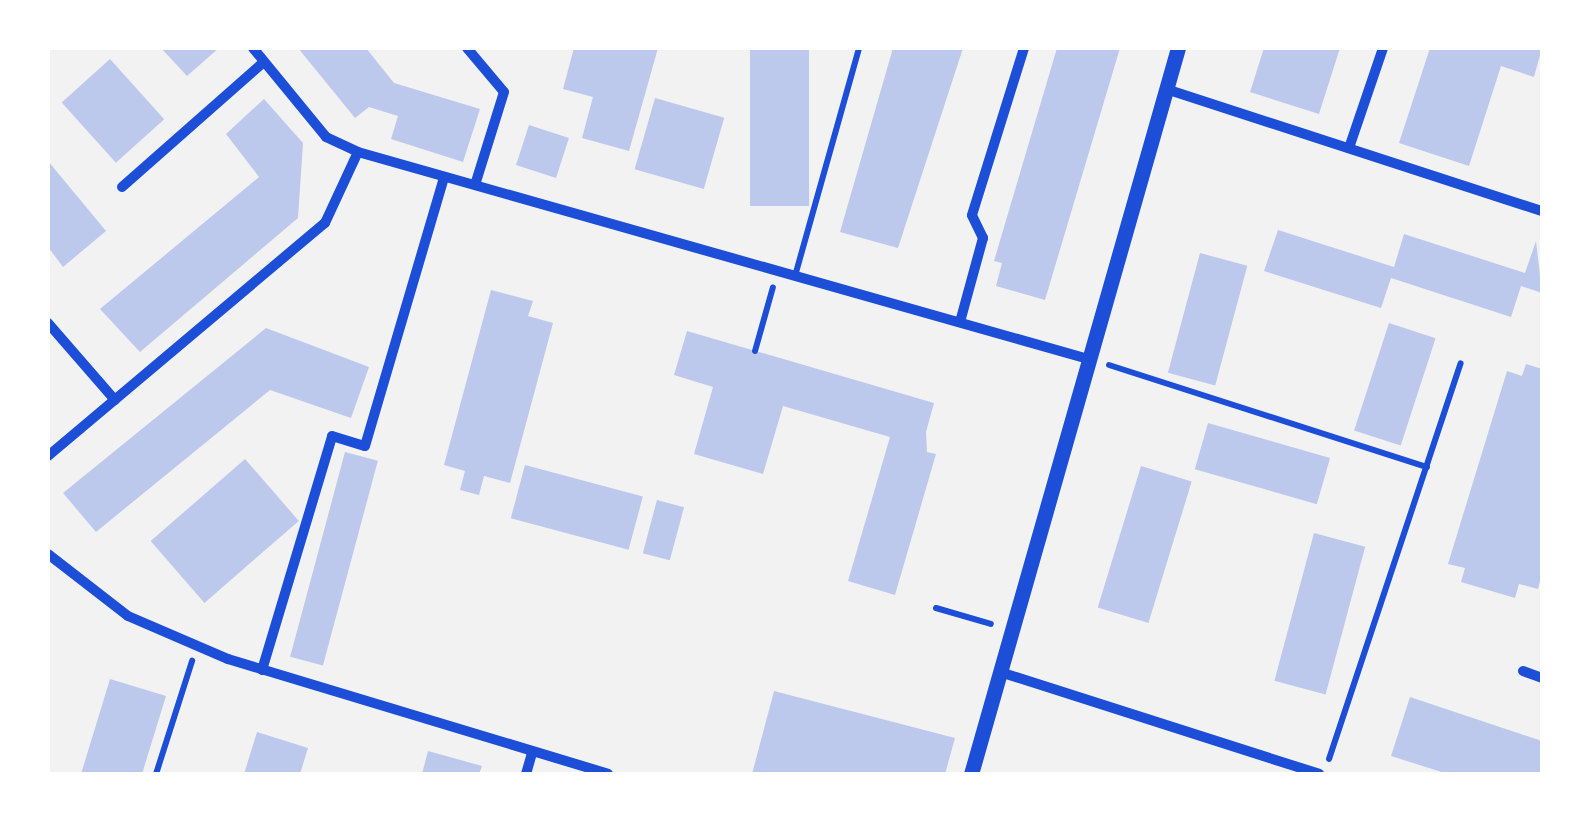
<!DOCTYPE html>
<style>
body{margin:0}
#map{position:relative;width:1590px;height:822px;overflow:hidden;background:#f2f2f2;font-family:"Source Serif 4",serif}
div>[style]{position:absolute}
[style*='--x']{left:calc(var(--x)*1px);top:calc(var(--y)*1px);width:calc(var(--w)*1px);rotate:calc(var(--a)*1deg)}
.building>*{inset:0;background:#bdc9ec;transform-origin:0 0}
.path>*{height:6px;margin:-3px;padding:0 3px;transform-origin:3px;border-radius:3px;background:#1d4ed8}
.service>*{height:6px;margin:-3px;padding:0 3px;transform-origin:3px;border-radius:3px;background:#1d4ed8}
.minor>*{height:10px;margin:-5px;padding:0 5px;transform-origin:5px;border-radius:5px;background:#1d4ed8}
.tertiary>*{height:15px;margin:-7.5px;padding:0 7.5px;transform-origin:7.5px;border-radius:7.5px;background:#1d4ed8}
span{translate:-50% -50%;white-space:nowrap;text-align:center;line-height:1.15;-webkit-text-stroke:10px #fff;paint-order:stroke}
.frame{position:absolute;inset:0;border:50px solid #fff;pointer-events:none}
</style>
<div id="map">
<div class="building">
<div style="clip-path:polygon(161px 48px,219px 48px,187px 76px)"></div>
<div style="clip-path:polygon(298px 48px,366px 48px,394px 83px,480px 109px,463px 162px,391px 139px,398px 116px,369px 107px,355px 118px)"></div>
<div style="clip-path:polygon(574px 48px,658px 48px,629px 151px,582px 138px,593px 97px,563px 89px)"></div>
<div style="left:750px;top:48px;width:59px;height:158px"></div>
<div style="clip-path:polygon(893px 48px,963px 48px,898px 248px,840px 232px)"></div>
<div style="clip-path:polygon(1057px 48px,1120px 48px,1045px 300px,996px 286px,1002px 263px,994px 261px)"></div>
<div style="clip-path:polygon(1264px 48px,1340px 48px,1319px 114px,1250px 92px)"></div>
<div style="clip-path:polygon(1430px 48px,1542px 48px,1534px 77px,1501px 66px,1469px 166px,1399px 143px)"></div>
<div style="left:110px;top:59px;width:81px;height:65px;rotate:48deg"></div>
<div style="left:655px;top:98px;width:72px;height:74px;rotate:16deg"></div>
<div style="clip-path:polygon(264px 99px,303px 143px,298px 218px,140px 352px,100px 309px,259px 177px,226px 134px)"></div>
<div style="left:529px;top:125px;width:42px;height:42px;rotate:18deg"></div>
<div style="clip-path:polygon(48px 161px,106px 231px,63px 267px,48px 247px)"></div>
<div style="clip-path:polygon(1278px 230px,1394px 267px,1404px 234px,1525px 273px,1536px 241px,1542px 293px,1521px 286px,1511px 317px,1391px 278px,1381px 308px,1264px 271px)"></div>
<div style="left:1200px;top:253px;width:49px;height:124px;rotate:15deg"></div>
<div style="clip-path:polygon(491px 290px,533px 301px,528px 316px,553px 323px,510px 483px,484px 476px,479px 495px,460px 490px,465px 471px,444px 465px)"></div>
<div style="left:1389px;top:323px;width:49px;height:113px;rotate:18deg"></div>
<div style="clip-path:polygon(266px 328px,369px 367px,351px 418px,270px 390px,96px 532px,63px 493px)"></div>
<div style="clip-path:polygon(687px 331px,934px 403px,926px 432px,927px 452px,936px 454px,895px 595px,848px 581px,890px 437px,783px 406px,763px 474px,694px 454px,713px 387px,674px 375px)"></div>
<div style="clip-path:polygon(1526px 364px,1542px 369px,1542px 573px,1538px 589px,1519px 584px,1515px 598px,1461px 582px,1465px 568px,1448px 564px,1507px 371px,1522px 376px)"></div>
<div style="left:1208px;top:423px;width:127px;height:48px;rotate:16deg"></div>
<div style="left:345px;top:452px;width:34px;height:212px;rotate:15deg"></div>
<div style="left:245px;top:459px;width:82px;height:125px;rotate:49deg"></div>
<div style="left:525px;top:465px;width:122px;height:55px;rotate:15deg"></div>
<div style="left:1141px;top:466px;width:53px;height:148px;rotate:17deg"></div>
<div style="left:657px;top:500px;width:28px;height:55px;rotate:15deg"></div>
<div style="left:1314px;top:533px;width:53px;height:153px;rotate:15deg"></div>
<div style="clip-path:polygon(110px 679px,166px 696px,142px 774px,81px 774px)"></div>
<div style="clip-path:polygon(774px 691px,955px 738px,945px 774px,752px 774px)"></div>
<div style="clip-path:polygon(1410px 697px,1542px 741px,1542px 774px,1448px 774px,1391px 756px)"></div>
<div style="clip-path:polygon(257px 732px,308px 748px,300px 774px,244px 774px)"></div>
<div style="clip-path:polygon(428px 751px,482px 766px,479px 774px,422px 774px)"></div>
</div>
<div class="path">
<div style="--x:755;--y:351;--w:66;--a:-74.3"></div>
<div style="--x:1109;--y:365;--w:334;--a:17.8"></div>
<div style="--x:936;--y:608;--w:57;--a:16.2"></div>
<div style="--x:1329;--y:759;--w:417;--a:-71.6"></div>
<div style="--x:156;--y:774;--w:119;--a:-72.3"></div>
</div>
<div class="service">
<div style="--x:795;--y:276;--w:237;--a:-74.3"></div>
</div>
<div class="minor">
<div style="--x:253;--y:48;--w:115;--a:50.6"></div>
<div style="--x:326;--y:137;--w:35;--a:25"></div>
<div style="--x:358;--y:152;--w:759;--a:15.83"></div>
<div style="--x:467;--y:48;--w:57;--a:49.9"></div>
<div style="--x:504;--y:92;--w:97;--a:107.3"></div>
<div style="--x:1166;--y:89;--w:395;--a:18"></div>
<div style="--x:1349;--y:148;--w:106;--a:-71.2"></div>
<div style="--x:122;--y:187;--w:189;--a:-41.4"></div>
<div style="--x:960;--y:322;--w:87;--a:-74.7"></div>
<div style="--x:983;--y:238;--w:25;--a:-116"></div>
<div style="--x:972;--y:215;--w:175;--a:-72.7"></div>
<div style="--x:48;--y:323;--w:102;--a:49"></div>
<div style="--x:48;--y:456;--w:362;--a:-40.1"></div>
<div style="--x:325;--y:223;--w:78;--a:-65.1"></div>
<div style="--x:48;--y:554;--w:101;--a:37.8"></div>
<div style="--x:128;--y:616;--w:109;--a:23.3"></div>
<div style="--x:228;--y:659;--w:397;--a:16.8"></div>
<div style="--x:262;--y:670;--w:244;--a:-73.3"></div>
<div style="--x:332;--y:436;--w:34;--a:17"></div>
<div style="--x:365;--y:446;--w:280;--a:-73.6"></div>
<div style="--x:1523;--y:671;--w:20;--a:20"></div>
<div style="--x:1000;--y:672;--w:335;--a:17.7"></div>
<div style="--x:526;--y:774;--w:22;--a:-74"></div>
</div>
<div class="tertiary">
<div style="--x:971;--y:774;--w:755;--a:-74.09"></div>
</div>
<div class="frame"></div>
</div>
